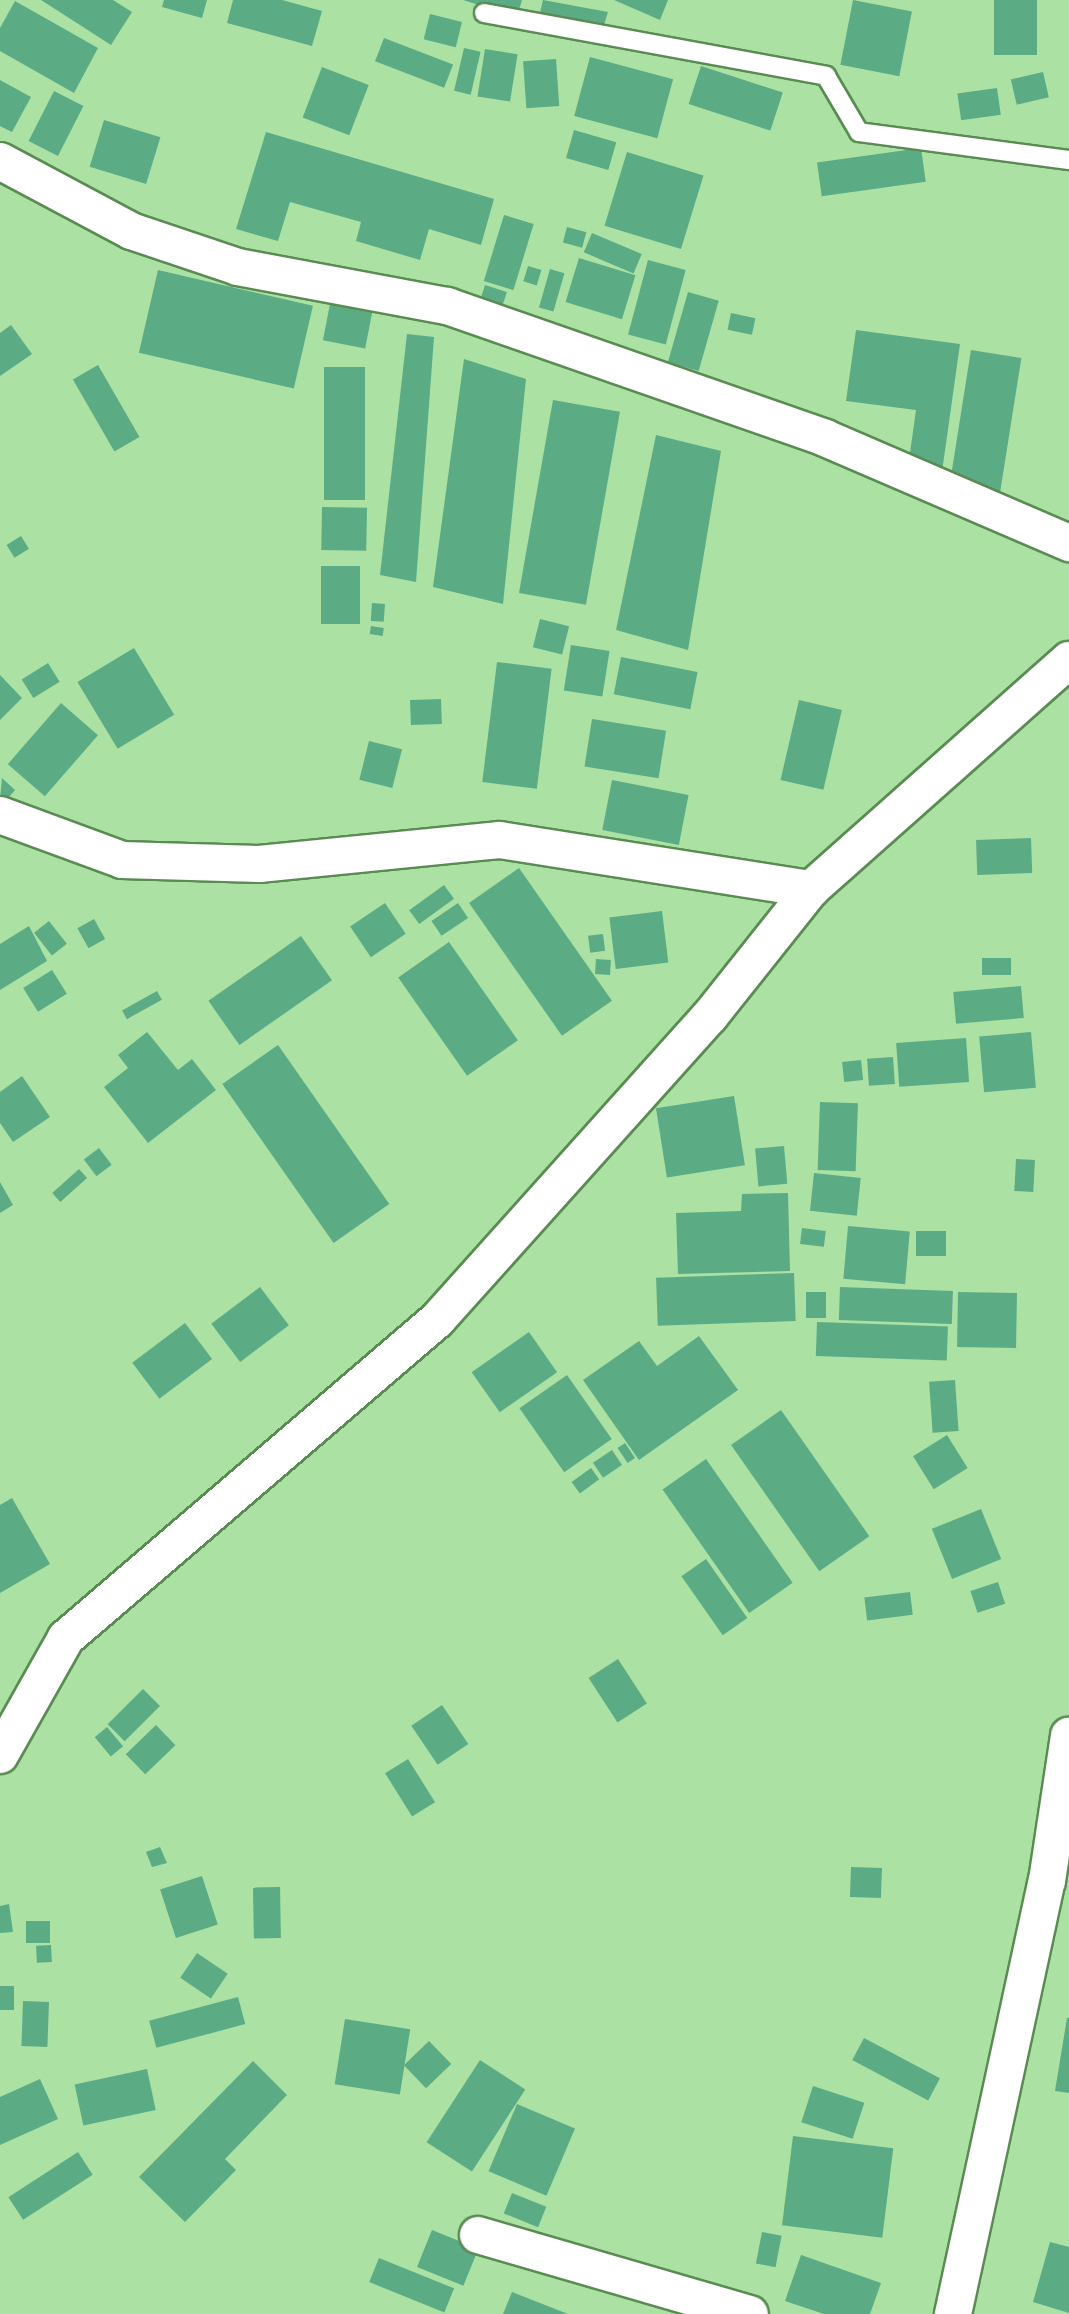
<!DOCTYPE html>
<style>
body{margin:0}
#map{position:relative;width:1069px;height:2314px;overflow:hidden;background:#abe1a3;font-family:Jost,sans-serif}
div>[style]{position:absolute}
[style*='--x']{left:calc(var(--x)*1px);top:calc(var(--y)*1px);width:calc(var(--w)*1px);rotate:calc(var(--a)*1deg)}
.building>*{inset:0;background:#5bac85;transform-origin:0 0}
.roads{filter:drop-shadow(2px 0 #598b52) drop-shadow(-2px 0 #598b52) drop-shadow(0 2px #598b52) drop-shadow(0 -2px #598b52)}
.service>*{height:18px;margin:-9px;padding:0 9px;transform-origin:9px;border-radius:9px;background:#fff}
.minor>*{height:36px;margin:-18px;padding:0 18px;transform-origin:18px;border-radius:18px;background:#fff}
span{translate:-50% -50%;white-space:nowrap;text-align:center;line-height:1.15;-webkit-text-stroke:6px #abe1a3;paint-order:stroke}
</style>
<div id="map">
<div class="building">
<div style="clip-path:polygon(41px 0,113px 0,132px 12px,111px 45px)"></div>
<div style="clip-path:polygon(164px 0,207px 0,202px 18px,162px 7px)"></div>
<div style="clip-path:polygon(233px 0,282px 0,322px 11px,312px 46px,227px 23px)"></div>
<div style="clip-path:polygon(463px 0,522px 0,517px 17px)"></div>
<div style="clip-path:polygon(543px 0,608px 12px,601px 35px,539px 17px)"></div>
<div style="clip-path:polygon(614px 0,668px 0,660px 20px)"></div>
<div style="left:853px;top:0;width:60px;height:66px;rotate:11deg"></div>
<div style="left:994px;top:0;width:43px;height:55px"></div>
<div style="clip-path:polygon(15px 1px,98px 48px,74px 93px,0 51px,0 28px)"></div>
<div style="left:430px;top:14px;width:33px;height:26px;rotate:14deg"></div>
<div style="left:384px;top:38px;width:74px;height:25px;rotate:21deg"></div>
<div style="left:464px;top:48px;width:17px;height:44px;rotate:13deg"></div>
<div style="left:485px;top:49px;width:33px;height:48px;rotate:9deg"></div>
<div style="left:590px;top:57px;width:86px;height:61px;rotate:15deg"></div>
<div style="left:556px;top:59px;width:47px;height:33px;rotate:86deg"></div>
<div style="left:701px;top:66px;width:86px;height:40px;rotate:18deg"></div>
<div style="left:322px;top:67px;width:50px;height:54px;rotate:21deg"></div>
<div style="left:1043px;top:72px;width:26px;height:33px;rotate:77deg"></div>
<div style="clip-path:polygon(0 80px,31px 97px,12px 132px,0 126px)"></div>
<div style="left:997px;top:88px;width:27px;height:40px;rotate:82deg"></div>
<div style="left:54px;top:91px;width:33px;height:56px;rotate:27deg"></div>
<div style="left:104px;top:120px;width:59px;height:49px;rotate:17deg"></div>
<div style="left:574px;top:130px;width:44px;height:29px;rotate:16deg"></div>
<div style="clip-path:polygon(266px 132px,494px 199px,481px 245px,429px 229px,420px 260px,356px 241px,361px 222px,290px 202px,278px 241px,236px 229px)"></div>
<div style="left:921px;top:148px;width:34px;height:105px;rotate:82deg"></div>
<div style="left:627px;top:152px;width:80px;height:77px;rotate:17deg"></div>
<div style="left:504px;top:215px;width:31px;height:69px;rotate:17deg"></div>
<div style="left:567px;top:227px;width:20px;height:16px;rotate:15deg"></div>
<div style="left:592px;top:233px;width:54px;height:21px;rotate:23deg"></div>
<div style="left:579px;top:258px;width:59px;height:46px;rotate:17deg"></div>
<div style="left:648px;top:260px;width:39px;height:77px;rotate:15deg"></div>
<div style="left:528px;top:266px;width:14px;height:16px;rotate:17deg"></div>
<div style="left:550px;top:269px;width:15px;height:40px;rotate:16deg"></div>
<div style="left:158px;top:270px;width:159px;height:85px;rotate:13deg"></div>
<div style="left:485px;top:285px;width:23px;height:25px;rotate:18deg"></div>
<div style="left:688px;top:292px;width:32px;height:73px;rotate:16deg"></div>
<div style="left:330px;top:304px;width:43px;height:37px;rotate:11deg"></div>
<div style="left:731px;top:313px;width:25px;height:17px;rotate:12deg"></div>
<div style="clip-path:polygon(11px 325px,32px 354px,0 376px,0 333px)"></div>
<div style="clip-path:polygon(856px 330px,960px 344px,942px 472px,908px 467px,916px 410px,846px 401px)"></div>
<div style="clip-path:polygon(407px 334px,434px 337px,416px 582px,380px 575px)"></div>
<div style="left:971px;top:350px;width:51px;height:139px;rotate:9deg"></div>
<div style="clip-path:polygon(464px 359px,526px 379px,503px 604px,433px 587px)"></div>
<div style="left:98px;top:365px;width:83px;height:29px;rotate:60deg"></div>
<div style="left:324px;top:367px;width:41px;height:133px"></div>
<div style="left:553px;top:400px;width:68px;height:196px;rotate:10deg"></div>
<div style="clip-path:polygon(656px 435px,721px 451px,688px 650px,616px 630px)"></div>
<div style="left:322px;top:507px;width:45px;height:43px;rotate:1deg"></div>
<div style="left:21px;top:536px;width:15px;height:17px;rotate:58deg"></div>
<div style="left:321px;top:566px;width:39px;height:58px"></div>
<div style="left:372px;top:603px;width:13px;height:18px;rotate:4deg"></div>
<div style="left:540px;top:619px;width:30px;height:29px;rotate:14deg"></div>
<div style="left:371px;top:626px;width:13px;height:8px;rotate:9deg"></div>
<div style="left:571px;top:645px;width:39px;height:46px;rotate:9deg"></div>
<div style="left:134px;top:648px;width:78px;height:66px;rotate:59deg"></div>
<div style="left:621px;top:657px;width:78px;height:38px;rotate:11deg"></div>
<div style="left:497px;top:662px;width:55px;height:121px;rotate:7deg"></div>
<div style="left:48px;top:663px;width:22px;height:31px;rotate:58deg"></div>
<div style="clip-path:polygon(0 675px,22px 698px,0 720px)"></div>
<div style="left:441px;top:699px;width:25px;height:31px;rotate:88deg"></div>
<div style="left:799px;top:700px;width:44px;height:82px;rotate:13deg"></div>
<div style="left:61px;top:703px;width:49px;height:81px;rotate:41deg"></div>
<div style="left:592px;top:719px;width:75px;height:48px;rotate:9deg"></div>
<div style="left:369px;top:741px;width:34px;height:40px;rotate:14deg"></div>
<div style="clip-path:polygon(2px 778px,15px 790px,4px 803px,0 799px)"></div>
<div style="left:612px;top:780px;width:78px;height:51px;rotate:11deg"></div>
<div style="left:1031px;top:838px;width:35px;height:55px;rotate:88deg"></div>
<div style="left:519px;top:868px;width:162px;height:61px;rotate:55deg"></div>
<div style="left:444px;top:885px;width:17px;height:43px;rotate:54deg"></div>
<div style="left:385px;top:903px;width:37px;height:42px;rotate:56deg"></div>
<div style="left:458px;top:903px;width:18px;height:32px;rotate:56deg"></div>
<div style="left:662px;top:911px;width:52px;height:53px;rotate:83deg"></div>
<div style="left:94px;top:919px;width:23px;height:19px;rotate:61deg"></div>
<div style="left:49px;top:921px;width:29px;height:19px;rotate:52deg"></div>
<div style="clip-path:polygon(29px 926px,47px 961px,0 990px,0 944px)"></div>
<div style="left:603px;top:934px;width:17px;height:15px;rotate:83deg"></div>
<div style="left:301px;top:936px;width:54px;height:113px;rotate:55deg"></div>
<div style="left:449px;top:942px;width:120px;height:62px;rotate:55deg"></div>
<div style="left:1011px;top:958px;width:17px;height:29px;rotate:90deg"></div>
<div style="left:596px;top:959px;width:15px;height:15px;rotate:4deg"></div>
<div style="left:52px;top:970px;width:28px;height:34px;rotate:58deg"></div>
<div style="left:1021px;top:986px;width:32px;height:68px;rotate:85deg"></div>
<div style="left:157px;top:991px;width:10px;height:40px;rotate:61deg"></div>
<div style="clip-path:polygon(147px 1032px,178px 1070px,192px 1059px,216px 1090px,148px 1143px,104px 1087px,128px 1068px,118px 1055px)"></div>
<div style="left:1031px;top:1032px;width:56px;height:52px;rotate:85deg"></div>
<div style="left:966px;top:1038px;width:44px;height:70px;rotate:86deg"></div>
<div style="left:278px;top:1045px;width:194px;height:68px;rotate:55deg"></div>
<div style="left:893px;top:1057px;width:27px;height:26px;rotate:86deg"></div>
<div style="left:861px;top:1060px;width:20px;height:19px;rotate:84deg"></div>
<div style="clip-path:polygon(22px 1076px,50px 1117px,13px 1142px,0 1123px,0 1092px)"></div>
<div style="left:734px;top:1096px;width:70px;height:79px;rotate:81deg"></div>
<div style="left:820px;top:1102px;width:38px;height:68px;rotate:2deg"></div>
<div style="left:784px;top:1146px;width:38px;height:29px;rotate:85deg"></div>
<div style="left:99px;top:1148px;width:21px;height:19px;rotate:53deg"></div>
<div style="left:1016px;top:1159px;width:19px;height:32px;rotate:3deg"></div>
<div style="left:79px;top:1169px;width:12px;height:36px;rotate:48deg"></div>
<div style="left:814px;top:1173px;width:47px;height:38px;rotate:6deg"></div>
<div style="clip-path:polygon(0 1182px,13px 1205px,0 1213px)"></div>
<div style="clip-path:polygon(788px 1193px,790px 1271px,678px 1274px,676px 1213px,741px 1211px,742px 1194px)"></div>
<div style="left:848px;top:1226px;width:62px;height:53px;rotate:5deg"></div>
<div style="left:802px;top:1228px;width:24px;height:16px;rotate:7deg"></div>
<div style="left:916px;top:1231px;width:30px;height:25px"></div>
<div style="left:794px;top:1273px;width:48px;height:138px;rotate:88deg"></div>
<div style="left:260px;top:1287px;width:48px;height:61px;rotate:53deg"></div>
<div style="left:840px;top:1287px;width:113px;height:33px;rotate:2deg"></div>
<div style="left:806px;top:1292px;width:20px;height:26px"></div>
<div style="left:958px;top:1292px;width:59px;height:55px;rotate:1deg"></div>
<div style="left:817px;top:1322px;width:131px;height:34px;rotate:2deg"></div>
<div style="left:185px;top:1323px;width:45px;height:66px;rotate:53deg"></div>
<div style="left:529px;top:1332px;width:49px;height:70px;rotate:55deg"></div>
<div style="clip-path:polygon(699px 1336px,738px 1390px,639px 1460px,583px 1380px,639px 1341px,657px 1366px)"></div>
<div style="left:567px;top:1375px;width:78px;height:58px;rotate:55deg"></div>
<div style="left:955px;top:1380px;width:51px;height:26px;rotate:86deg"></div>
<div style="left:781px;top:1410px;width:154px;height:61px;rotate:55deg"></div>
<div style="left:947px;top:1435px;width:39px;height:40px;rotate:58deg"></div>
<div style="left:625px;top:1443px;width:18px;height:9px;rotate:56deg"></div>
<div style="left:612px;top:1450px;width:18px;height:23px;rotate:56deg"></div>
<div style="left:706px;top:1459px;width:151px;height:53px;rotate:55deg"></div>
<div style="left:591px;top:1468px;width:14px;height:24px;rotate:54deg"></div>
<div style="clip-path:polygon(12px 1498px,50px 1564px,0 1593px,0 1505px)"></div>
<div style="left:981px;top:1509px;width:54px;height:53px;rotate:68deg"></div>
<div style="left:706px;top:1559px;width:72px;height:30px;rotate:55deg"></div>
<div style="left:998px;top:1582px;width:23px;height:29px;rotate:72deg"></div>
<div style="left:910px;top:1592px;width:23px;height:46px;rotate:83deg"></div>
<div style="left:618px;top:1659px;width:53px;height:35px;rotate:57deg"></div>
<div style="left:143px;top:1689px;width:24px;height:50px;rotate:45deg"></div>
<div style="left:442px;top:1705px;width:47px;height:37px;rotate:56deg"></div>
<div style="left:156px;top:1725px;width:28px;height:42px;rotate:46deg"></div>
<div style="left:107px;top:1727px;width:25px;height:16px;rotate:50deg"></div>
<div style="left:408px;top:1759px;width:51px;height:27px;rotate:58deg"></div>
<div style="clip-path:polygon(160px 1847px,167px 1863px,152px 1867px,146px 1852px)"></div>
<div style="left:851px;top:1867px;width:31px;height:30px;rotate:2deg"></div>
<div style="left:202px;top:1876px;width:51px;height:44px;rotate:72deg"></div>
<div style="left:280px;top:1887px;width:51px;height:27px;rotate:89deg"></div>
<div style="clip-path:polygon(9px 1904px,13px 1932px,0 1933px,0 1906px)"></div>
<div style="left:26px;top:1921px;width:24px;height:22px"></div>
<div style="left:51px;top:1945px;width:17px;height:15px;rotate:87deg"></div>
<div style="left:197px;top:1953px;width:37px;height:30px;rotate:34deg"></div>
<div style="left:0;top:1986px;width:14px;height:24px"></div>
<div style="left:238px;top:1997px;width:28px;height:92px;rotate:75deg"></div>
<div style="left:23px;top:2001px;width:26px;height:45px;rotate:2deg"></div>
<div style="clip-path:polygon(1067px 2018px,1069px 2018px,1069px 2093px,1055px 2091px)"></div>
<div style="left:345px;top:2019px;width:66px;height:66px;rotate:9deg"></div>
<div style="left:864px;top:2038px;width:86px;height:25px;rotate:28deg"></div>
<div style="left:429px;top:2041px;width:32px;height:35px;rotate:46deg"></div>
<div style="left:480px;top:2060px;width:54px;height:98px;rotate:33deg"></div>
<div style="clip-path:polygon(253px 2061px,287px 2095px,225px 2159px,236px 2170px,185px 2222px,139px 2177px)"></div>
<div style="left:147px;top:2069px;width:42px;height:74px;rotate:78deg"></div>
<div style="clip-path:polygon(40px 2079px,58px 2119px,0 2145px,0 2097px)"></div>
<div style="left:813px;top:2086px;width:54px;height:38px;rotate:18deg"></div>
<div style="left:517px;top:2104px;width:63px;height:73px;rotate:23deg"></div>
<div style="left:793px;top:2136px;width:101px;height:90px;rotate:7deg"></div>
<div style="left:78px;top:2152px;width:27px;height:83px;rotate:57deg"></div>
<div style="left:512px;top:2193px;width:37px;height:22px;rotate:22deg"></div>
<div style="left:432px;top:2230px;width:50px;height:40px;rotate:22deg"></div>
<div style="left:762px;top:2232px;width:20px;height:32px;rotate:11deg"></div>
<div style="clip-path:polygon(1050px 2242px,1069px 2247px,1069px 2313px,1033px 2302px)"></div>
<div style="clip-path:polygon(801px 2255px,881px 2283px,870px 2314px,824px 2314px,785px 2301px)"></div>
<div style="left:379px;top:2258px;width:81px;height:26px;rotate:22deg"></div>
<div style="clip-path:polygon(512px 2292px,568px 2314px,503px 2314px)"></div>
</div>
<div class="roads">
<div class="service">
<div style="--x:484;--y:13;--w:348;--a:10.4"></div>
<div style="--x:826;--y:76;--w:65;--a:59.5"></div>
<div style="--x:859;--y:132;--w:212;--a:7.6"></div>
</div>
<div class="minor">
<div style="--x:0;--y:161;--w:149;--a:28.1"></div>
<div style="--x:131;--y:231;--w:113;--a:18.6"></div>
<div style="--x:238;--y:267;--w:213;--a:10.6"></div>
<div style="--x:447;--y:306;--w:400;--a:19.2"></div>
<div style="--x:825;--y:438;--w:266;--a:23.3"></div>
<div style="--x:0;--y:815;--w:130;--a:20.2"></div>
<div style="--x:122;--y:860;--w:137;--a:1.7"></div>
<div style="--x:259;--y:864;--w:242;--a:-5.7"></div>
<div style="--x:500;--y:840;--w:315;--a:9"></div>
<div style="--x:811;--y:889;--w:345;--a:-41.6"></div>
<div style="--x:0;--y:1755;--w:134;--a:-60.6"></div>
<div style="--x:66;--y:1638;--w:489;--a:-40.6"></div>
<div style="--x:437;--y:1320;--w:409;--a:-48.1"></div>
<div style="--x:710;--y:1016;--w:162;--a:-51.5"></div>
<div style="--x:478;--y:2235;--w:283;--a:16.2"></div>
<div style="--x:953;--y:2314;--w:443;--a:-77.8"></div>
<div style="--x:1047;--y:1881;--w:147;--a:-81.4"></div>
</div>
</div>
</div>
